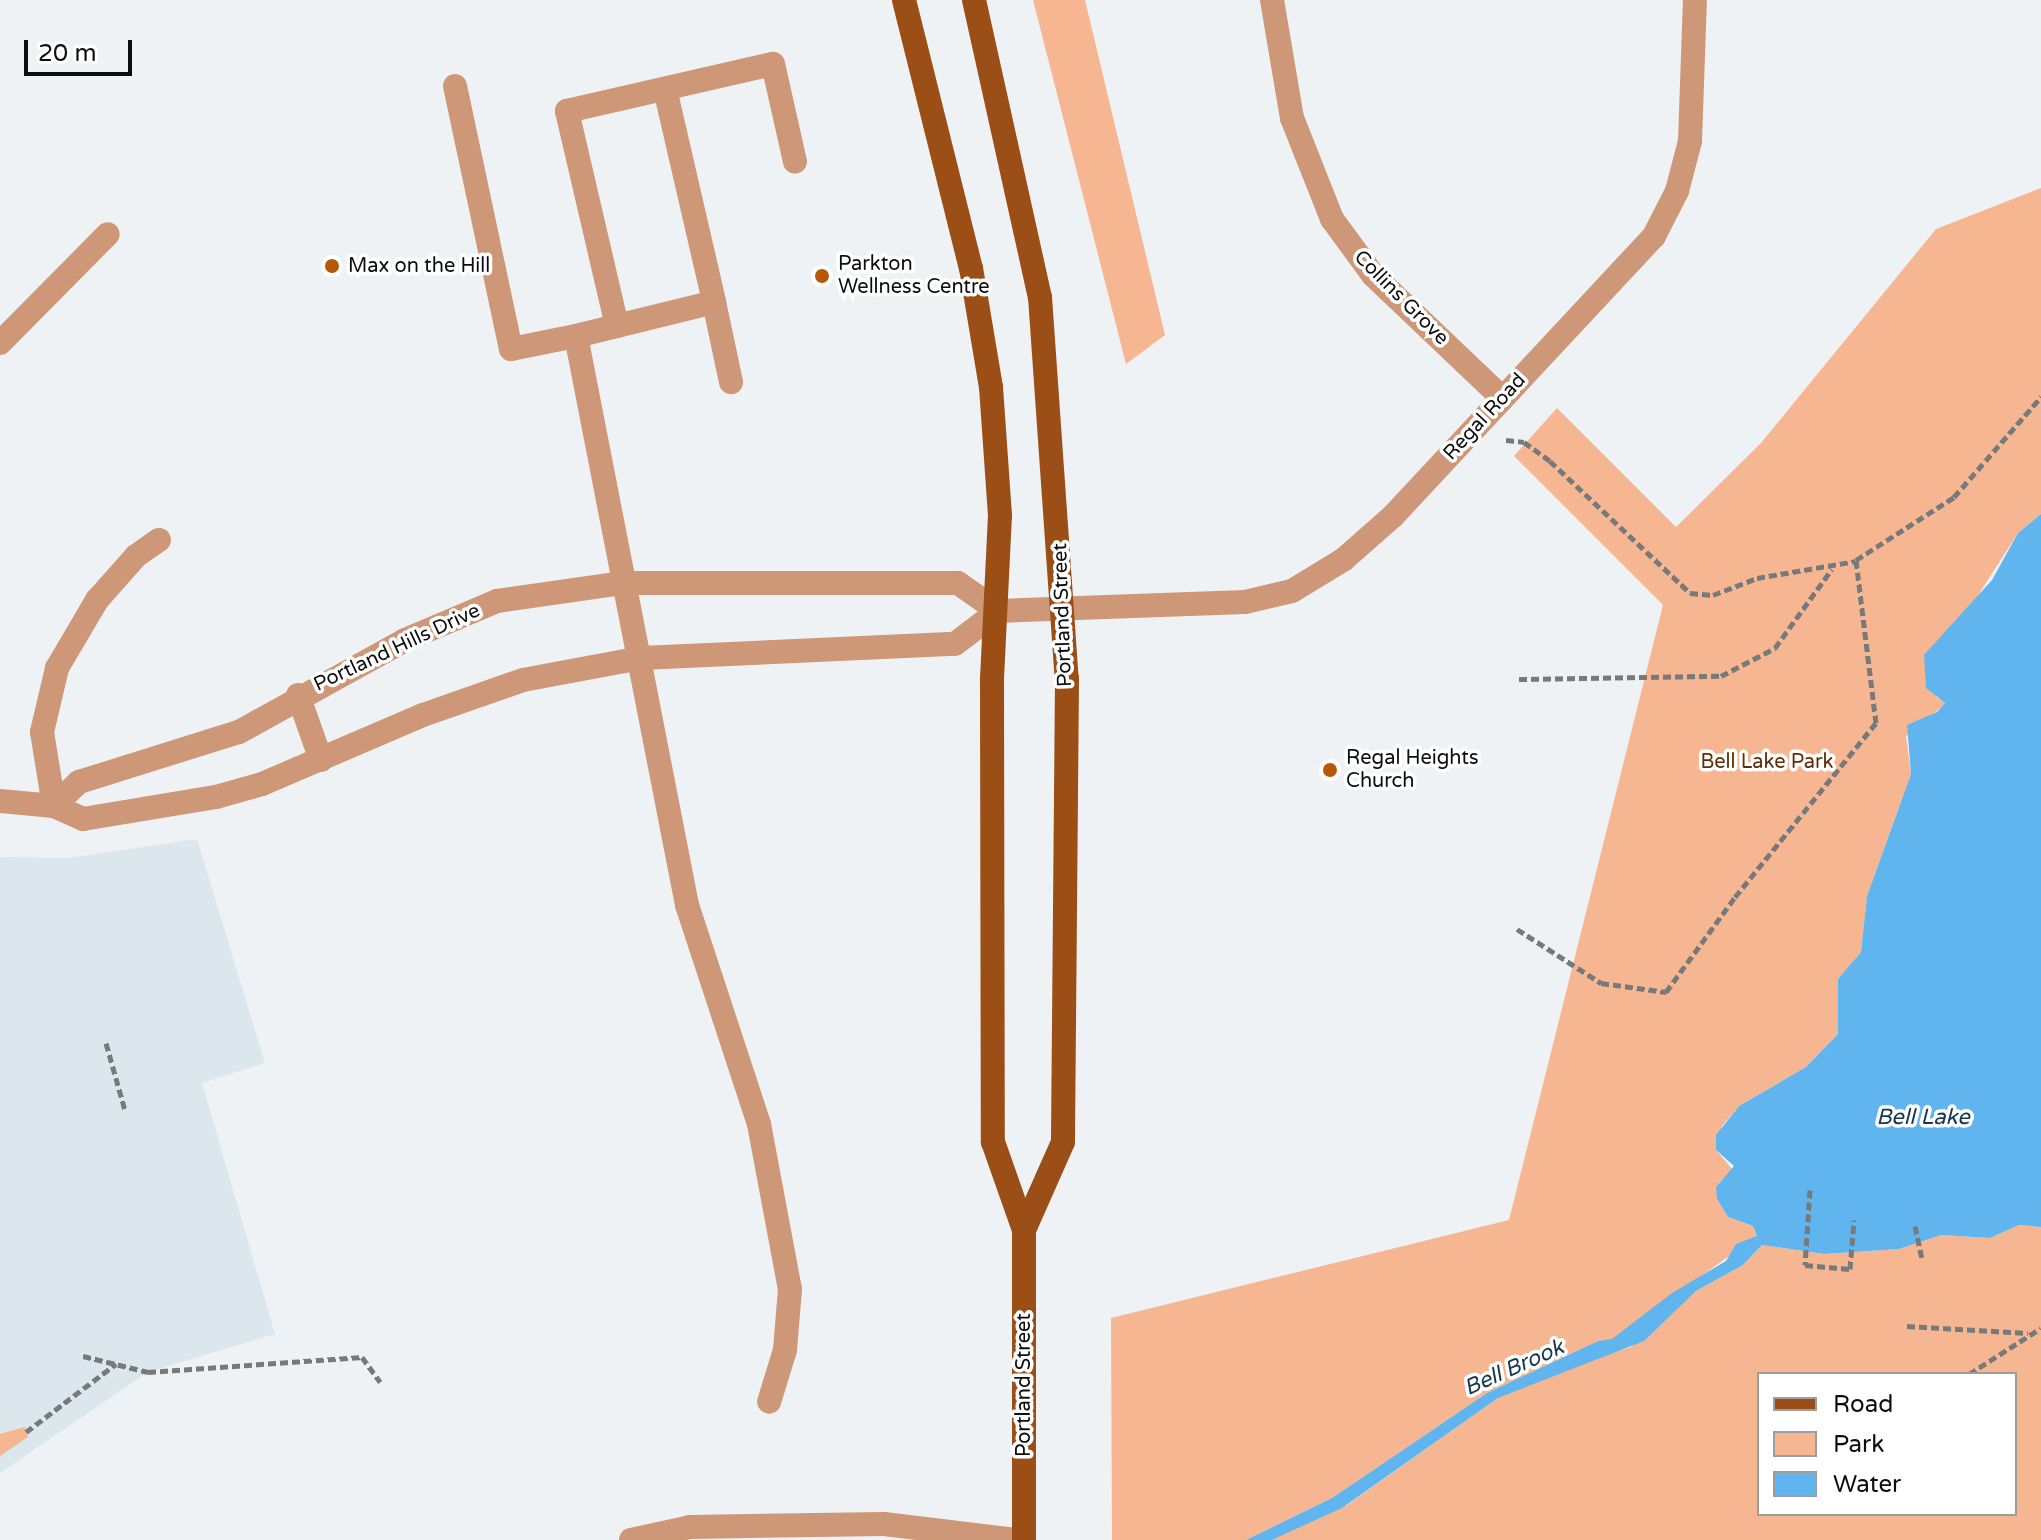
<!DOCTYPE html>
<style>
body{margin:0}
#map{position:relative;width:2041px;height:1540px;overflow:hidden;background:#eff2f5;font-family:"Varela Round",sans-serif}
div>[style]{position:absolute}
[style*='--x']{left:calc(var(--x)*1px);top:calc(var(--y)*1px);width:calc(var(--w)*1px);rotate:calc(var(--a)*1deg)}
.built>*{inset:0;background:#dce6ed}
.green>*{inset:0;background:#f5b691}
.water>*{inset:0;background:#61b5ef}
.path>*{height:5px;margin-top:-2.5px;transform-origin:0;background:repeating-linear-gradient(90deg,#77797b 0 8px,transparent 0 12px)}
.minor>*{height:24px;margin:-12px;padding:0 12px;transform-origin:12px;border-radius:12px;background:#ce9777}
.major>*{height:24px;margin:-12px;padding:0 12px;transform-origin:12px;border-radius:12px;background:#9b4f17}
.dots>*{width:22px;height:22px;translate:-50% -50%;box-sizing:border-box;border:4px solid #fff;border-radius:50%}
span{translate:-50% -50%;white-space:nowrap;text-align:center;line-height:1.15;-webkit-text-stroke:7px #fff;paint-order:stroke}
.poi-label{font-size:20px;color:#0c0d0e}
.left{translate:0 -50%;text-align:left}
.street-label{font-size:20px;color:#0c0d0e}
.park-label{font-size:20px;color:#612d06}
.water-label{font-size:22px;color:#133850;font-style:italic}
.legend{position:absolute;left:1757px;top:1372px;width:260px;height:144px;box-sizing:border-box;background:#fff;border:2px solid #9e9e9f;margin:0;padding:10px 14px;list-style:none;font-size:24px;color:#0c0d0e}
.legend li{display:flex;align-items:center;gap:16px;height:40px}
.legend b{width:40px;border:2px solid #9e9e9f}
.scale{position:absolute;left:24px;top:40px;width:108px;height:36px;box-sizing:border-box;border:4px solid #0c0d0e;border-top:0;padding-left:10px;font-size:24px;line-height:28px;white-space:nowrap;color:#0c0d0e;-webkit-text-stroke:6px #fff;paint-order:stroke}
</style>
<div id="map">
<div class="built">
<div style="clip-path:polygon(197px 839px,265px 1063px,202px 1083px,275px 1334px,148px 1372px,0 1473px,0 857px,69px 858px)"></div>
</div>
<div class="green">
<div style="clip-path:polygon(1033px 0,1085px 0,1165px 335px,1126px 364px)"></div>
<div style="clip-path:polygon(2041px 188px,2041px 514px,2018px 533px,1977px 597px,1936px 697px,1945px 702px,1943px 706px,1906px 736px,1911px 774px,1867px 896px,1861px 952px,1838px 979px,1838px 1034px,1806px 1067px,1739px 1106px,1722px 1126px,1716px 1150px,1733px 1170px,1719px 1183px,1717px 1199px,1728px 1217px,1753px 1226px,1757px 1236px,1612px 1340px,1598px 1341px,1487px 1393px,1332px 1498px,1246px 1540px,1112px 1540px,1111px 1318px,1509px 1220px,1663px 605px,1514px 456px,1557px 408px,1676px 527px,1761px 443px,1936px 229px)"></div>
<div style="clip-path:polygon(evenodd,2019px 1225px,2041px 1227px,2041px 1540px,1272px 1540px,1347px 1505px,1498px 1398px,1578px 1363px,1631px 1347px,1696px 1291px,1743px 1265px,1762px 1245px,1824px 1254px,1899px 1249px,1941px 1235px,1990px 1238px,2019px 1225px,1759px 1374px,2015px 1374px,2015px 1514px,1759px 1514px,1759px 1374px)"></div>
<div style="clip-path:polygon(25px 1427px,28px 1437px,0 1456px,0 1434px)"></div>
</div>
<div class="water">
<div style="clip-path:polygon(2041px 514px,2041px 1227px,2019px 1225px,1990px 1238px,1941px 1235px,1899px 1249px,1824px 1254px,1762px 1245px,1743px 1265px,1696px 1291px,1644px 1341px,1498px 1398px,1342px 1508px,1272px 1540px,1246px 1540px,1332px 1498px,1487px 1393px,1598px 1341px,1612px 1339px,1672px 1293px,1726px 1261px,1736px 1244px,1757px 1236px,1753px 1226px,1728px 1217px,1717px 1199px,1716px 1187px,1734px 1166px,1716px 1150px,1716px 1135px,1739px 1106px,1806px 1067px,1838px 1034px,1838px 979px,1861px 952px,1867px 896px,1911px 774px,1907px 725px,1937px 712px,1945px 703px,1926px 688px,1924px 655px,1992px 580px,2018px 533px)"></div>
</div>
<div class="path">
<div style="--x:1506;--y:440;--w:18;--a:6"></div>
<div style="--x:1524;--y:442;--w:32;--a:36"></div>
<div style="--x:1550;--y:461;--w:192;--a:43.3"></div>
<div style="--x:1690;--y:593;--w:23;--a:5"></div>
<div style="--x:1713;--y:595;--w:47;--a:-21.1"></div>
<div style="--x:1757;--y:578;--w:100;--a:-9.7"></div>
<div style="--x:1519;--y:679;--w:202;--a:-0.9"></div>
<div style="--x:1721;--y:676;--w:61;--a:-27.4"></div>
<div style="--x:1775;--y:648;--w:97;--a:-54.2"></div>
<div style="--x:1517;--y:929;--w:100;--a:32.7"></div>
<div style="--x:1601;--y:983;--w:66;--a:7.9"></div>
<div style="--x:1666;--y:992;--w:117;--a:-54"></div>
<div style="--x:1735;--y:897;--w:224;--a:-51"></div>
<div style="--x:1876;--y:723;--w:164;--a:-97"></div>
<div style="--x:1856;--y:560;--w:117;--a:-32.7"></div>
<div style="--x:1954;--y:497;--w:133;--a:-49"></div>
<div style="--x:106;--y:1043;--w:70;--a:74.2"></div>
<div style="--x:1810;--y:1190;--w:75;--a:93.8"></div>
<div style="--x:1805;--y:1265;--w:45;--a:5.1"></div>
<div style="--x:1850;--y:1269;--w:49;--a:-85.3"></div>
<div style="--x:1915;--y:1226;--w:33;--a:78"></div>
<div style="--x:1907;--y:1326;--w:121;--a:3.3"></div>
<div style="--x:83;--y:1356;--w:67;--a:13.8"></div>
<div style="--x:148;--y:1372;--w:215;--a:-4"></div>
<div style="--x:362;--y:1357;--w:31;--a:54"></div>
<div style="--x:1969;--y:1374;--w:85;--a:-32.6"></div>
<div style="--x:26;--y:1432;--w:113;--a:-37.1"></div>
</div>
<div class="minor">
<div style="--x:1272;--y:0;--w:120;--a:80.4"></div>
<div style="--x:1292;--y:118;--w:109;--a:68.4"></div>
<div style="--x:1332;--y:219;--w:69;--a:53.8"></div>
<div style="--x:1373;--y:275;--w:177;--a:43.6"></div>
<div style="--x:455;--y:86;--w:269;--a:78"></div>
<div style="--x:511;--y:349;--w:66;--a:-11.3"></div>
<div style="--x:576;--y:336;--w:580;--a:78.96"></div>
<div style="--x:687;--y:905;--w:231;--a:71.8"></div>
<div style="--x:759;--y:1124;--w:168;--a:79.4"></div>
<div style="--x:790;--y:1289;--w:61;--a:94.7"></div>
<div style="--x:785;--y:1350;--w:54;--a:107.1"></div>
<div style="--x:665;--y:89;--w:219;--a:77"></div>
<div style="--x:617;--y:326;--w:221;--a:-103.1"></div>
<div style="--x:567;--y:111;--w:211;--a:-12.9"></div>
<div style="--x:773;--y:64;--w:100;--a:77.3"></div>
<div style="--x:576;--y:336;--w:142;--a:-13.8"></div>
<div style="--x:714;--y:302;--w:82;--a:78"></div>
<div style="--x:0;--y:343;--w:153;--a:-45.3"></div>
<div style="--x:298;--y:695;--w:69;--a:70.5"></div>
<div style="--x:0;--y:801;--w:54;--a:5.3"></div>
<div style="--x:54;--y:806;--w:32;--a:24"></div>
<div style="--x:83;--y:819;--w:135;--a:-9.4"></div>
<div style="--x:216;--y:797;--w:48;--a:-15.8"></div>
<div style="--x:262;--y:784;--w:175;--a:-23.2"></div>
<div style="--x:423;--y:715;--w:106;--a:-19.3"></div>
<div style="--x:523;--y:680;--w:120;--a:-10.6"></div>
<div style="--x:641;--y:658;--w:314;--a:-2.6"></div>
<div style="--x:955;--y:644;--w:54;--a:-37.5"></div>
<div style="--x:998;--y:611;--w:247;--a:-2.1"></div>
<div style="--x:1245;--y:602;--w:48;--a:-13.2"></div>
<div style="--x:1292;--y:591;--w:60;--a:-31.3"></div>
<div style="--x:1343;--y:560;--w:67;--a:-41.3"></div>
<div style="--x:1393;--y:516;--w:383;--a:-47"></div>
<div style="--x:1654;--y:236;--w:51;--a:-62.9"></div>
<div style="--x:1677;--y:191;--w:52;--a:-75.4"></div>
<div style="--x:1690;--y:141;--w:141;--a:-88"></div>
<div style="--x:54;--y:806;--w:35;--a:-44"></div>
<div style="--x:79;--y:782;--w:168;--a:-17.4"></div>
<div style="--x:239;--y:732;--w:190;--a:-29"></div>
<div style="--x:405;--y:640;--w:100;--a:-23"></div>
<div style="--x:497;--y:601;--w:126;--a:-8.2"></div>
<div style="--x:622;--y:583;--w:336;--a:0"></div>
<div style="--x:958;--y:583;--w:49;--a:35"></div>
<div style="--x:54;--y:806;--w:75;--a:-99.2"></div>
<div style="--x:42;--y:732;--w:66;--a:-76.8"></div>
<div style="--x:57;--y:668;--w:79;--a:-59.5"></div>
<div style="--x:97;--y:600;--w:59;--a:-48.4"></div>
<div style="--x:136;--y:556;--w:28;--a:-35"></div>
<div style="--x:631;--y:1540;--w:60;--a:-12.4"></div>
<div style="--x:690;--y:1527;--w:194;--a:-0.9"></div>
<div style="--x:884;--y:1524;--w:133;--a:6.9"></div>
</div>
<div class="major">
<div style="--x:904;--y:0;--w:276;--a:76"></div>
<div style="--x:971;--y:268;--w:121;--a:80.5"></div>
<div style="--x:991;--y:387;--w:128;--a:86"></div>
<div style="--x:1000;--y:515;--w:165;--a:92.8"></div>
<div style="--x:992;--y:680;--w:462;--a:89.9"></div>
<div style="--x:993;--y:1142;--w:93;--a:70.6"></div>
<div style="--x:1024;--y:1230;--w:310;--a:90"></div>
<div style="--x:974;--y:0;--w:304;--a:77.5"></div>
<div style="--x:1040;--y:297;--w:383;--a:86"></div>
<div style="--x:1067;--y:679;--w:463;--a:90.5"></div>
<div style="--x:1063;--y:1142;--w:96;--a:113.9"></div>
</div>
<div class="dots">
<div style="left:332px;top:266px;background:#b65808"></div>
<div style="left:822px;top:276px;background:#b65808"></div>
<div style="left:1330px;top:770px;background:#b65808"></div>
</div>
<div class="poi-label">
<span class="left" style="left:838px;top:276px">Parkton<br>Wellness Centre</span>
<span class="left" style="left:348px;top:266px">Max on the Hill</span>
<span class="left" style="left:1346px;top:770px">Regal Heights<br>Church</span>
</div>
<div class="street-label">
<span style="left:1401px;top:298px;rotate:45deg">Collins Grove</span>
<span style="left:1485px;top:417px;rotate:-47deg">Regal Road</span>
<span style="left:1063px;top:615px;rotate:-92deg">Portland Street</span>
<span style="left:397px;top:648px;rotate:-25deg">Portland Hills Drive</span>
<span style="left:1024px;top:1385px;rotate:-90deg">Portland Street</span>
</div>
<div class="park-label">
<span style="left:1767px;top:762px">Bell Lake Park</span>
</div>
<div class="water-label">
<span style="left:1923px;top:1118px">Bell Lake</span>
<span style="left:1514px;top:1368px;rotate:-24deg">Bell Brook</span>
</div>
<ul class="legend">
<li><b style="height:10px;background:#9b4f17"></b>Road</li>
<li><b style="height:22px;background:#f5b691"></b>Park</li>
<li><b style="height:22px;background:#61b5ef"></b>Water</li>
</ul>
<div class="scale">20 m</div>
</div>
